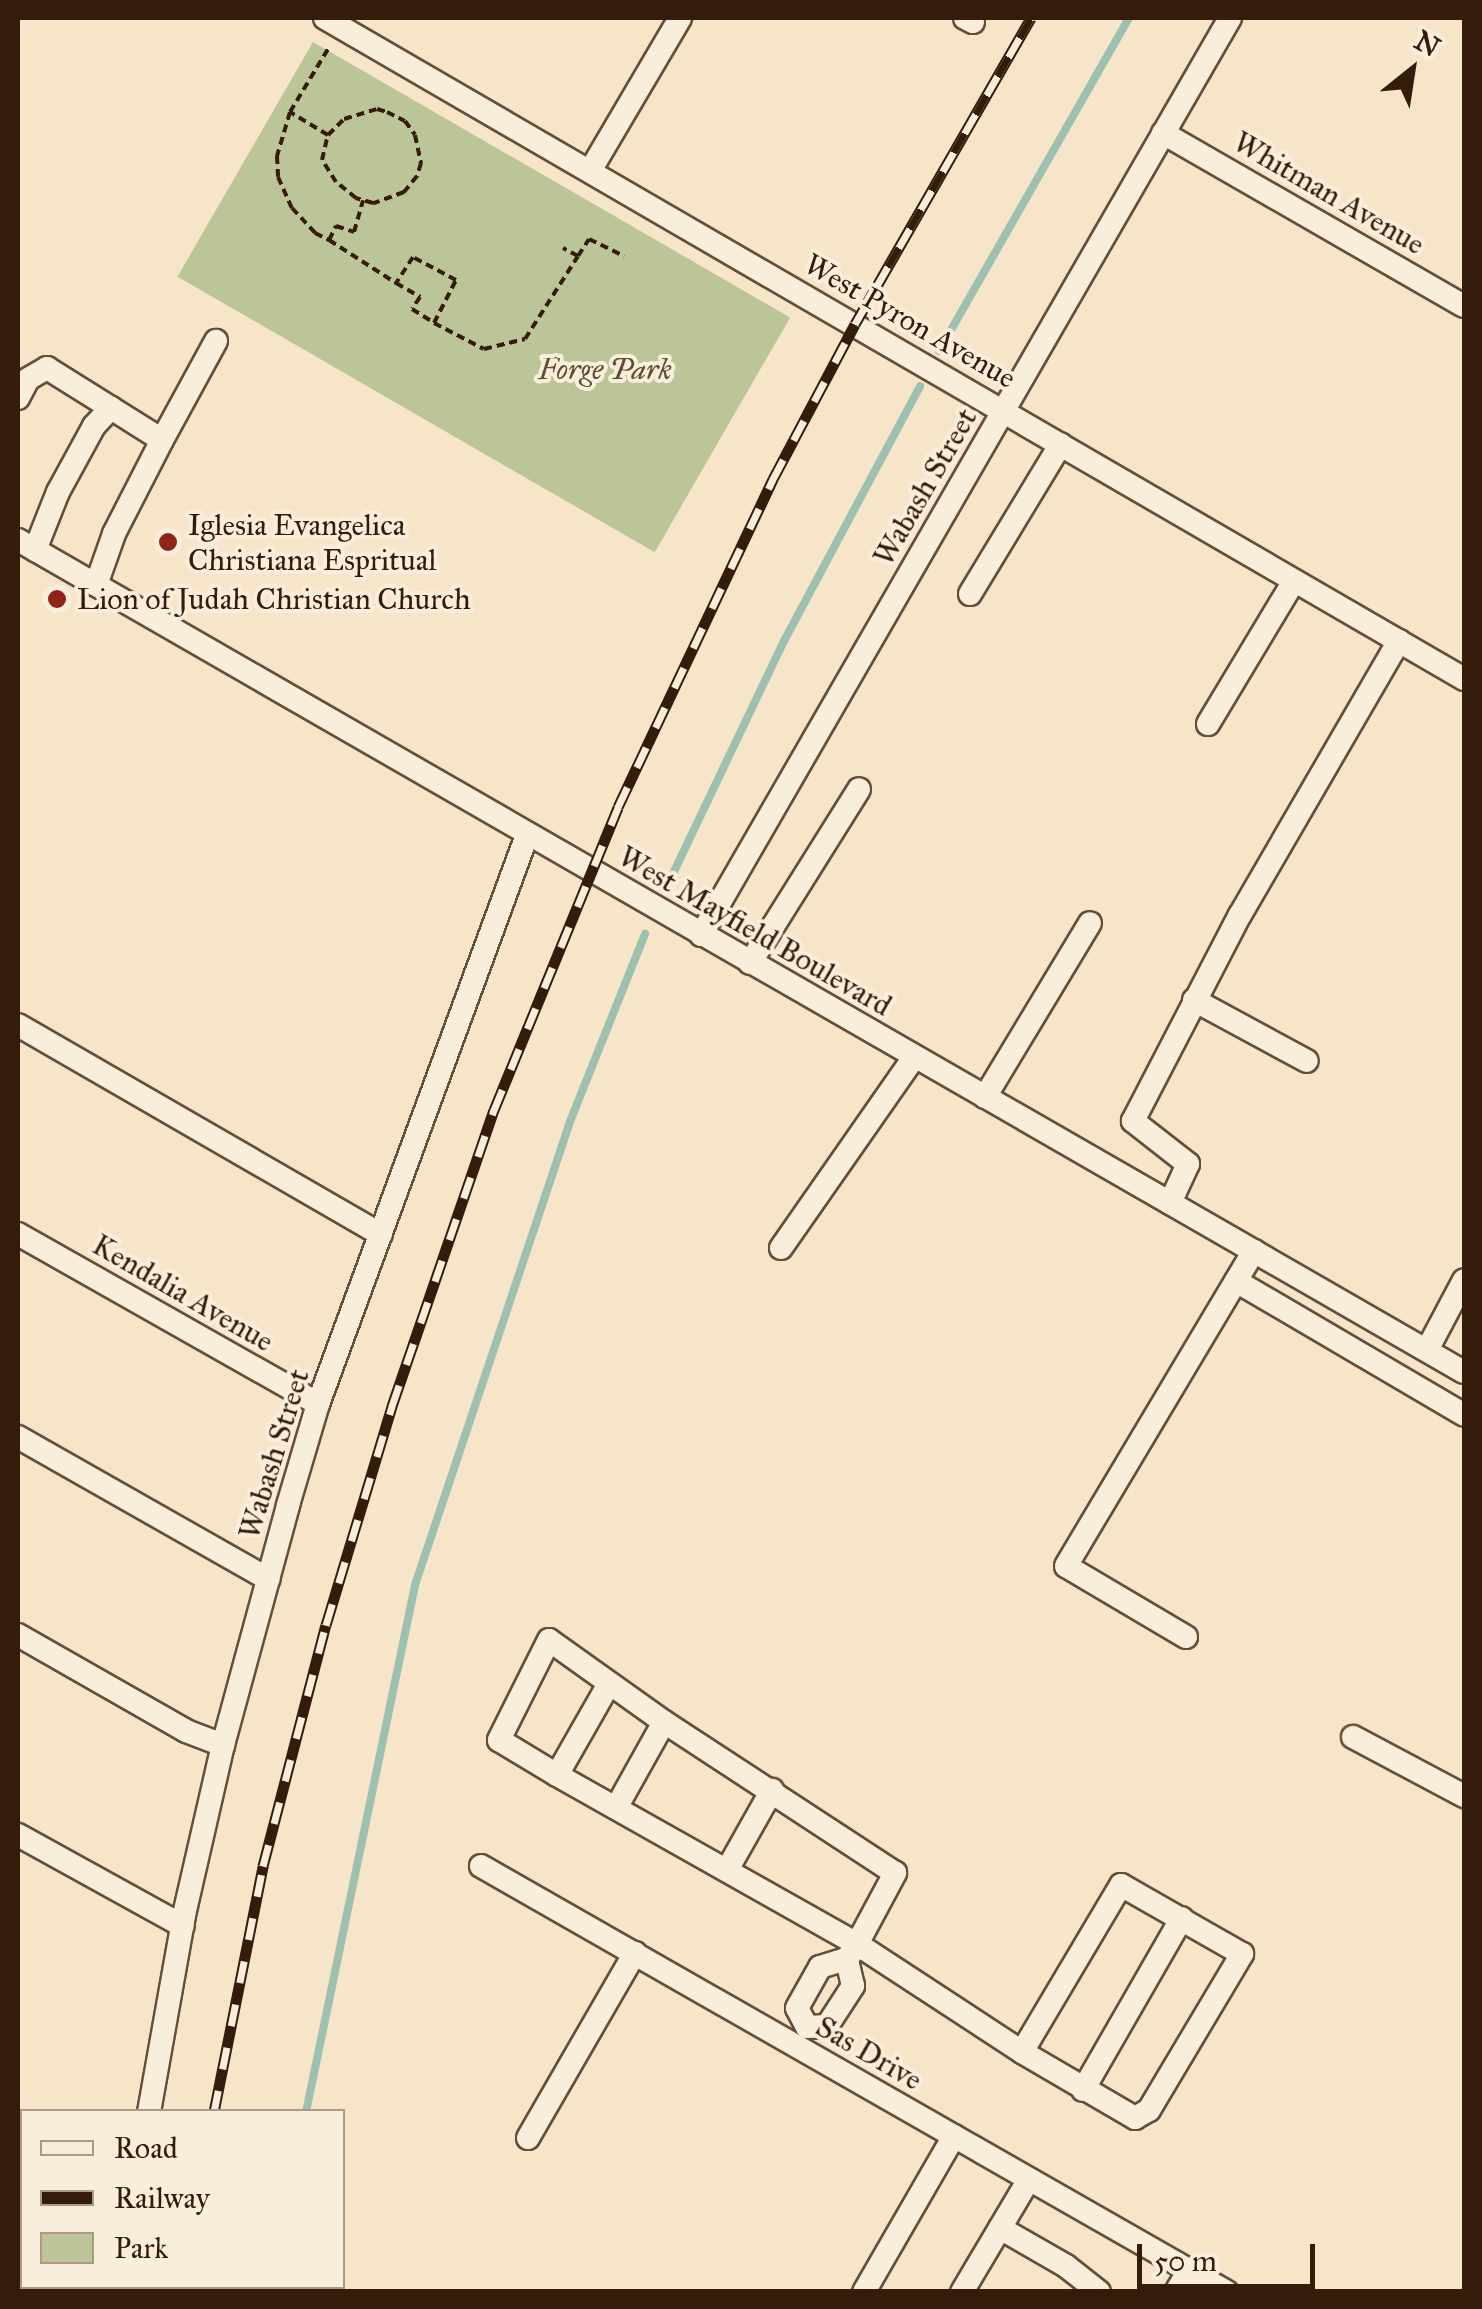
<!DOCTYPE html>
<style>
body{margin:0}
#map{position:relative;width:1482px;height:2309px;overflow:hidden;background:#f6e5c9;font-family:"IM FELL Great Primer",serif}
div>[style]{position:absolute}
[style*='--x']{left:calc(var(--x)*1px);top:calc(var(--y)*1px);width:calc(var(--w)*1px);rotate:calc(var(--a)*1deg)}
.green>*{inset:0;background:#bbc597;transform-origin:0 0}
.stream>*{height:8px;margin:-4px;padding:0 4px;transform-origin:4px;border-radius:4px;background:#9dc0b0}
.path>*{height:4px;margin-top:-2px;transform-origin:0;background:repeating-linear-gradient(90deg,#351c0a 0 8px,transparent 0 13px)}
.roads{filter:drop-shadow(2px 0 #654e3a) drop-shadow(-2px 0 #654e3a) drop-shadow(0 2px #654e3a) drop-shadow(0 -2px #654e3a)}
.minor>*{height:22px;margin:-11px;padding:0 11px;transform-origin:11px;border-radius:11px;background:#f9eedc}
.rail>*{height:11px;margin-top:-5.5px;transform-origin:0;background:repeating-linear-gradient(90deg,#f9eedc 0 22px,#351c0a 0 44px);box-sizing:border-box;border-block:2px solid #351c0a}
.dots>*{width:28px;height:28px;translate:-50% -50%;box-sizing:border-box;border:5px solid #f9eedc;border-radius:50%}
span{translate:-50% -50%;white-space:nowrap;text-align:center;line-height:1.15;-webkit-text-stroke:8px #f9eedc;paint-order:stroke}
.street-label{font-size:30px;color:#351c0a}
.park-label{font-size:30px;color:#5d4f34;font-style:italic}
.poi-label{font-size:30px;color:#351c0a}
.left{translate:0 -50%;text-align:left}
.frame{position:absolute;inset:0;border:20px solid #351c0a;pointer-events:none}
.legend{position:absolute;left:20px;top:2109px;width:325px;height:180px;box-sizing:border-box;background:#f9eedc;border:2px solid #ab9a88;margin:0;padding:12px 18px;list-style:none;font-size:30px;color:#351c0a}
.legend li{display:flex;align-items:center;gap:20px;height:50px}
.legend b{width:50px;border:2px solid #ab9a88}
.north{position:absolute;left:1362px;top:20px;width:100px;height:100px;-webkit-text-stroke:8px #f9eedc;paint-order:stroke;rotate:30deg;font-size:28px;font-weight:700;line-height:40px;text-align:center;color:#351c0a}
.north::after{content:'';display:block;margin:auto;width:35px;height:45px;background:#351c0a;clip-path:polygon(50% 0,100% 100%,50% 72%,0 100%)}
.scale{position:absolute;left:1137px;top:2244px;width:178px;height:45px;box-sizing:border-box;border:5px solid #351c0a;border-top:0;padding-left:12px;font-size:30px;line-height:35px;white-space:nowrap;color:#351c0a;-webkit-text-stroke:8px #f9eedc;paint-order:stroke}
</style>
<div id="map">
<div class="green">
<div style="left:313px;top:42px;width:551px;height:271px;rotate:30deg"></div>
</div>
<div class="stream">
<div style="--x:939;--y:351;--w:383;--a:-60.3"></div>
<div style="--x:668;--y:884;--w:269;--a:-64.5"></div>
<div style="--x:784;--y:641;--w:289;--a:-61.9"></div>
<div style="--x:306;--y:2112;--w:538;--a:-78.31"></div>
<div style="--x:415;--y:1585;--w:486;--a:-71.5"></div>
<div style="--x:569;--y:1124;--w:205;--a:-68.2"></div>
<div style="--x:272;--y:2292;--w:6;--a:-81"></div>
</div>
<div class="path">
<div style="--x:290;--y:112;--w:46;--a:106.5"></div>
<div style="--x:277;--y:156;--w:21;--a:87"></div>
<div style="--x:278;--y:177;--w:34;--a:66"></div>
<div style="--x:292;--y:208;--w:34;--a:47"></div>
<div style="--x:315;--y:233;--w:16;--a:27"></div>
<div style="--x:329;--y:240;--w:16;--a:-63"></div>
<div style="--x:336;--y:226;--w:19;--a:18"></div>
<div style="--x:354;--y:232;--w:33;--a:-74"></div>
<div style="--x:328;--y:135;--w:23;--a:-45"></div>
<div style="--x:344;--y:119;--w:34;--a:-17"></div>
<div style="--x:377;--y:109;--w:10;--a:17"></div>
<div style="--x:387;--y:112;--w:20;--a:27"></div>
<div style="--x:405;--y:121;--w:17;--a:54"></div>
<div style="--x:415;--y:135;--w:29;--a:78"></div>
<div style="--x:421;--y:163;--w:14;--a:107"></div>
<div style="--x:417;--y:176;--w:21;--a:129"></div>
<div style="--x:404;--y:192;--w:33;--a:160"></div>
<div style="--x:373;--y:203;--w:18;--a:-164"></div>
<div style="--x:356;--y:198;--w:26;--a:-141"></div>
<div style="--x:336;--y:182;--w:26;--a:-122"></div>
<div style="--x:322;--y:160;--w:26;--a:-77"></div>
<div style="--x:328;--y:135;--w:44;--a:-148.8"></div>
<div style="--x:290;--y:112;--w:74;--a:-58.9"></div>
<div style="--x:329;--y:240;--w:80;--a:32.7"></div>
<div style="--x:396;--y:283;--w:28;--a:30"></div>
<div style="--x:420;--y:297;--w:14;--a:124"></div>
<div style="--x:412;--y:309;--w:26;--a:32"></div>
<div style="--x:434;--y:323;--w:48;--a:-62.9"></div>
<div style="--x:456;--y:280;--w:49;--a:-151.9"></div>
<div style="--x:413;--y:257;--w:31;--a:123"></div>
<div style="--x:578;--y:256;--w:20;--a:-57"></div>
<div style="--x:589;--y:239;--w:39;--a:26"></div>
<div style="--x:434;--y:323;--w:56;--a:27.5"></div>
<div style="--x:484;--y:349;--w:42;--a:-13.7"></div>
<div style="--x:525;--y:339;--w:98;--a:-57.4"></div>
<div style="--x:578;--y:256;--w:17;--a:-152"></div>
</div>
<div class="roads">
<div class="minor">
<div style="--x:325;--y:18;--w:1317;--a:30.13"></div>
<div style="--x:965;--y:18;--w:9;--a:27"></div>
<div style="--x:1163;--y:133;--w:347;--a:29.9"></div>
<div style="--x:590;--y:171;--w:178;--a:-59.5"></div>
<div style="--x:18;--y:398;--w:21;--a:-62"></div>
<div style="--x:28;--y:379;--w:22;--a:-30"></div>
<div style="--x:47;--y:368;--w:75;--a:32"></div>
<div style="--x:162;--y:440;--w:113;--a:-61.4"></div>
<div style="--x:18;--y:540;--w:1668;--a:29.92"></div>
<div style="--x:35;--y:550;--w:62;--a:-68.4"></div>
<div style="--x:58;--y:492;--w:75;--a:-61.4"></div>
<div style="--x:94;--y:426;--w:25;--a:-47"></div>
<div style="--x:111;--y:408;--w:60;--a:32.1"></div>
<div style="--x:162;--y:440;--w:106;--a:117.1"></div>
<div style="--x:114;--y:534;--w:54;--a:109.4"></div>
<div style="--x:970;--y:594;--w:175;--a:-58.8"></div>
<div style="--x:1208;--y:724;--w:167;--a:-59"></div>
<div style="--x:701;--y:935;--w:1059;--a:-60.02"></div>
<div style="--x:750;--y:963;--w:205;--a:-57.9"></div>
<div style="--x:1194;--y:1000;--w:128;--a:28.4"></div>
<div style="--x:18;--y:1025;--w:419;--a:30"></div>
<div style="--x:985;--y:1097;--w:203;--a:-58.9"></div>
<div style="--x:1170;--y:1203;--w:43;--a:-65.2"></div>
<div style="--x:1188;--y:1164;--w:70;--a:-142"></div>
<div style="--x:1133;--y:1121;--w:232;--a:-62.6"></div>
<div style="--x:1240;--y:915;--w:317;--a:-59.9"></div>
<div style="--x:18;--y:1234;--w:345;--a:29.5"></div>
<div style="--x:781;--y:1248;--w:233;--a:-55.1"></div>
<div style="--x:1236;--y:1281;--w:264;--a:30.4"></div>
<div style="--x:1427;--y:1350;--w:79;--a:-62.1"></div>
<div style="--x:18;--y:1437;--w:288;--a:29.6"></div>
<div style="--x:18;--y:1635;--w:193;--a:29.7"></div>
<div style="--x:186;--y:1731;--w:40;--a:21"></div>
<div style="--x:1186;--y:1637;--w:139;--a:-149.4"></div>
<div style="--x:1066;--y:1566;--w:367;--a:-59.2"></div>
<div style="--x:1353;--y:1737;--w:126;--a:28"></div>
<div style="--x:557;--y:1775;--w:344;--a:29.4"></div>
<div style="--x:857;--y:1944;--w:81;--a:-61.8"></div>
<div style="--x:895;--y:1873;--w:276;--a:-146.8"></div>
<div style="--x:664;--y:1722;--w:141;--a:-144.5"></div>
<div style="--x:549;--y:1640;--w:112;--a:116.6"></div>
<div style="--x:499;--y:1740;--w:68;--a:31.1"></div>
<div style="--x:557;--y:1775;--w:105;--a:-60.3"></div>
<div style="--x:616;--y:1808;--w:98;--a:-60.8"></div>
<div style="--x:18;--y:1835;--w:188;--a:28.9"></div>
<div style="--x:481;--y:1866;--w:859;--a:29.73"></div>
<div style="--x:727;--y:1870;--w:92;--a:-60.6"></div>
<div style="--x:807;--y:2027;--w:21;--a:-118"></div>
<div style="--x:797;--y:2008;--w:47;--a:-60.7"></div>
<div style="--x:820;--y:1967;--w:28;--a:-17"></div>
<div style="--x:847;--y:1959;--w:18;--a:-56"></div>
<div style="--x:857;--y:1944;--w:197;--a:33.2"></div>
<div style="--x:1022;--y:2052;--w:131;--a:30.3"></div>
<div style="--x:1135;--y:2118;--w:16;--a:-30"></div>
<div style="--x:1149;--y:2110;--w:182;--a:-59.2"></div>
<div style="--x:1242;--y:1954;--w:139;--a:-150.3"></div>
<div style="--x:1121;--y:1885;--w:194;--a:120.7"></div>
<div style="--x:807;--y:2027;--w:20;--a:-3"></div>
<div style="--x:827;--y:2026;--w:48;--a:-57"></div>
<div style="--x:853;--y:1986;--w:28;--a:-103"></div>
<div style="--x:1083;--y:2090;--w:198;--a:-60.1"></div>
<div style="--x:149;--y:2112;--w:200;--a:-79.9"></div>
<div style="--x:184;--y:1915;--w:174;--a:-77.1"></div>
<div style="--x:223;--y:1745;--w:249;--a:-74.8"></div>
<div style="--x:288;--y:1505;--w:105;--a:-73.5"></div>
<div style="--x:318;--y:1404;--w:606;--a:-69.83"></div>
<div style="--x:528;--y:2138;--w:214;--a:-60"></div>
<div style="--x:1000;--y:2228;--w:76;--a:29.9"></div>
<div style="--x:1066;--y:2266;--w:42;--a:38.2"></div>
<div style="--x:111;--y:2292;--w:6;--a:-81"></div>
<div style="--x:864;--y:2292;--w:180;--a:-60"></div>
<div style="--x:962;--y:2292;--w:131;--a:-59.3"></div>
<div style="--x:1176;--y:2292;--w:26;--a:-59"></div>
</div>
</div>
<div class="rail">
<div style="--x:214;--y:2112;--w:251;--a:-78.7"></div>
<div style="--x:263;--y:1866;--w:249;--a:-75.4"></div>
<div style="--x:326;--y:1625;--w:229;--a:-73.2"></div>
<div style="--x:392;--y:1406;--w:313;--a:-71"></div>
<div style="--x:494;--y:1110;--w:327;--a:-67.7"></div>
<div style="--x:618;--y:807;--w:363;--a:-64.7"></div>
<div style="--x:773;--y:479;--w:175;--a:-62.1"></div>
<div style="--x:855;--y:324;--w:353;--a:-60.1"></div>
<div style="--x:178;--y:2292;--w:6;--a:-81"></div>
</div>
<div class="dots">
<div style="left:168px;top:542px;background:#8f2418"></div>
<div style="left:57px;top:599px;background:#8f2418"></div>
</div>
<div class="street-label">
<span style="left:1329px;top:193px;rotate:30deg">Whitman Avenue</span>
<span style="left:910px;top:321px;rotate:30deg">West Pyron Avenue</span>
<span style="left:925px;top:487px;rotate:-60deg">Wabash Street</span>
<span style="left:755px;top:931px;rotate:30deg">West Mayfield Boulevard</span>
<span style="left:183px;top:1293px;rotate:30deg">Kendalia Avenue</span>
<span style="left:274px;top:1454px;rotate:-73deg">Wabash Street</span>
<span style="left:869px;top:2053px;rotate:30deg">Sas Drive</span>
</div>
<div class="park-label">
<span style="left:605px;top:369px">Forge Park</span>
</div>
<div class="poi-label">
<span class="left" style="left:188px;top:542px">Iglesia Evangelica<br>Christiana Espritual</span>
<span class="left" style="left:77px;top:599px">Lion of Judah Christian Church</span>
</div>
<div class="frame"></div>
<ul class="legend">
<li><b style="height:12px;background:#f9eedc"></b>Road</li>
<li><b style="height:12px;background:#351c0a"></b>Railway</li>
<li><b style="height:28px;background:#bbc597"></b>Park</li>
</ul>
<div class="north">N</div>
<div class="scale">50 m</div>
</div>
